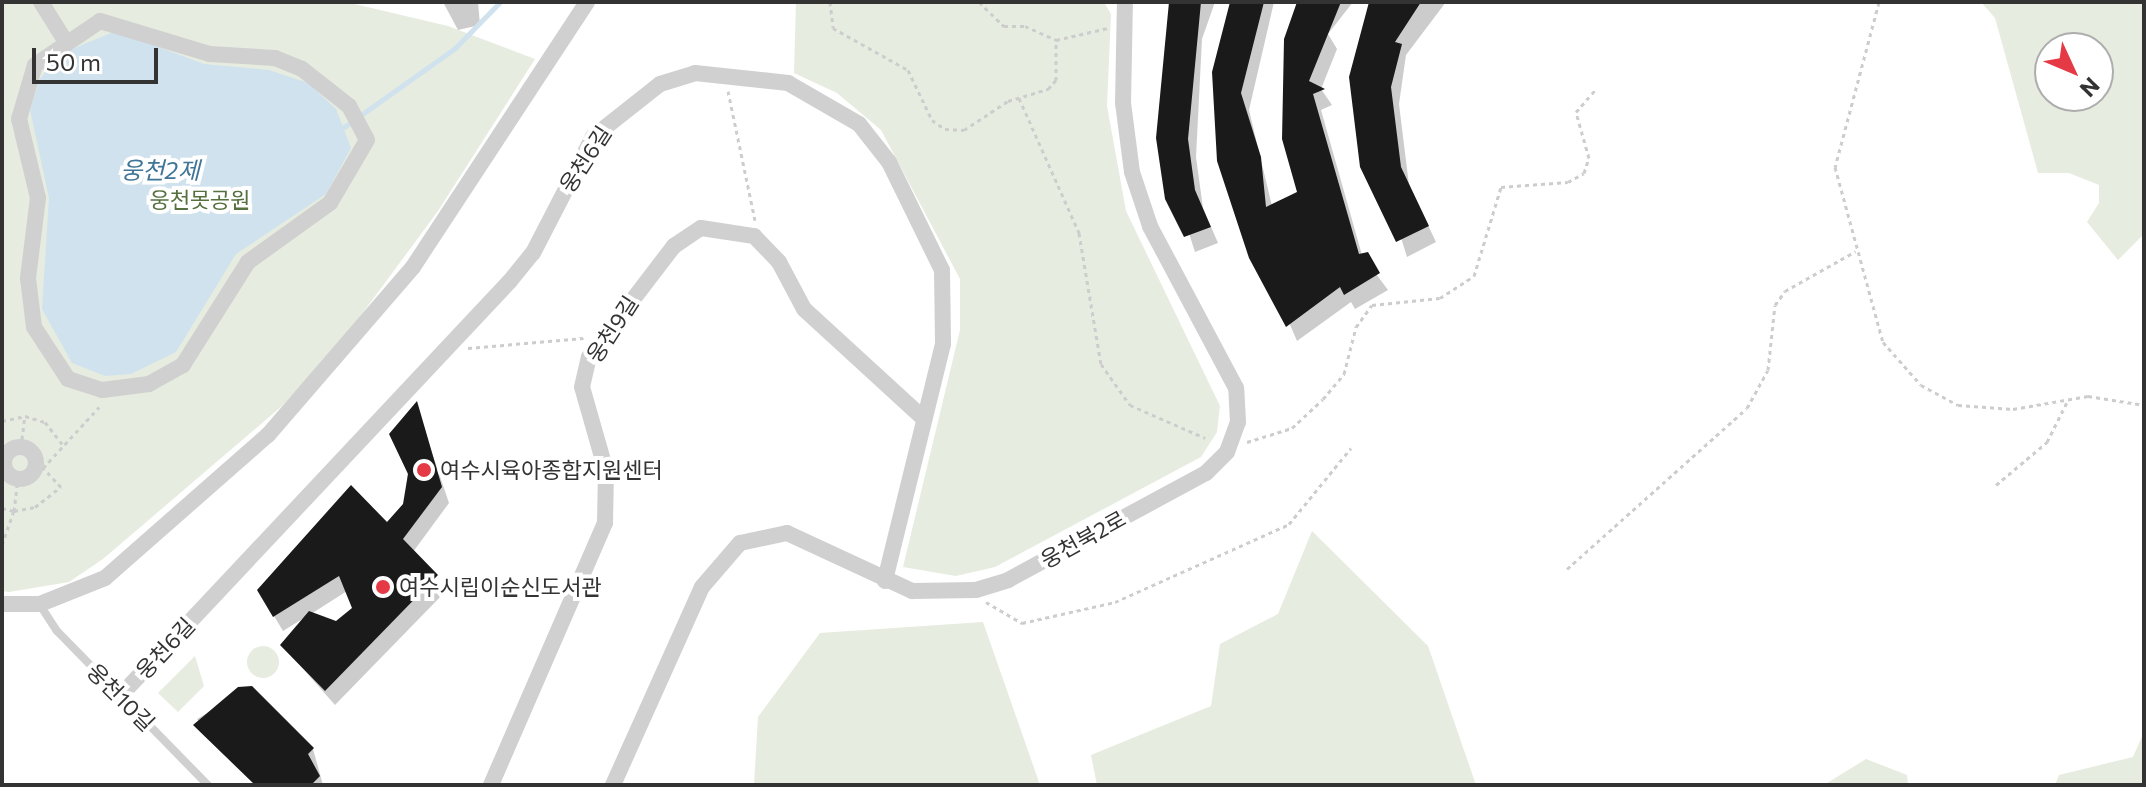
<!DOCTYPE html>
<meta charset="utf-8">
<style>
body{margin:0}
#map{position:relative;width:2146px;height:787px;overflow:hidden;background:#fff;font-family:Commissioner,"Noto Sans KR",sans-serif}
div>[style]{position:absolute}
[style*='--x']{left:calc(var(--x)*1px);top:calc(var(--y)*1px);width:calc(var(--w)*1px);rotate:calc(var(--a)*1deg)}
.green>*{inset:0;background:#e6ecdf}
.round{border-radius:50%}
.water>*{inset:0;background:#cfe2ee}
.shadow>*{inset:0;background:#0003}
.stream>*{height:5px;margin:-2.5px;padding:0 2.5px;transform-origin:2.5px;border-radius:2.5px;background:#cfe2ee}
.building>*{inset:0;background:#1a1a1a}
.path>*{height:3px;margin-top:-1.5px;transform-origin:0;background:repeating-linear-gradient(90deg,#cdcdcd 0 4px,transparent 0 8px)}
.lane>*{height:8px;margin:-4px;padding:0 4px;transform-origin:4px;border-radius:4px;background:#d0d0d0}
.street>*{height:16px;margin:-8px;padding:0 8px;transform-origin:8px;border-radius:8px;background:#d0d0d0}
.street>.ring{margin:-8px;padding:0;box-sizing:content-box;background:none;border:16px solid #d0d0d0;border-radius:50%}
.dots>*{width:22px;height:22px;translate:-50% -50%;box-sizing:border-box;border:4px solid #fff;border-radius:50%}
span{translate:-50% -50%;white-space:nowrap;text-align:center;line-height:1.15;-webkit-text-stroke:8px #fff;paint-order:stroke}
.street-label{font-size:22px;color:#333}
.park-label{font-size:22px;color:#56703f}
.poi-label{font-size:22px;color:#333}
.left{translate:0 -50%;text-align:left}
.water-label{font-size:24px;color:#3f7597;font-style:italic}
.frame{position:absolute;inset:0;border:4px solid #333;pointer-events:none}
.north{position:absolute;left:2034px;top:32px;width:80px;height:80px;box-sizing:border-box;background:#fff;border:2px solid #adadad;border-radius:50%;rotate:134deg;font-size:22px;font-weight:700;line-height:32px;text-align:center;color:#333}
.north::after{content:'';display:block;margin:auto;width:28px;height:36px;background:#e63946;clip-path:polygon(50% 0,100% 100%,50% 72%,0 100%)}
.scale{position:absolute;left:32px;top:48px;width:126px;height:36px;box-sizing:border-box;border:4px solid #333;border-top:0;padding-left:10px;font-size:24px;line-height:28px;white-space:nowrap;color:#333;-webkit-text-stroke:6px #fff;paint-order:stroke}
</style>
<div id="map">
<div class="green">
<div style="clip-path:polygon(2px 2px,346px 2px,448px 26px,535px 59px,438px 211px,342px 341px,282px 406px,103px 559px,69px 582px,9px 592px,2px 591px)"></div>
<div style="clip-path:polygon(796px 2px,1104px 2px,1111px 14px,1107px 106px,1126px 211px,1220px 406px,1217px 432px,1201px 457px,995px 567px,956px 576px,903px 567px,960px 330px,960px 279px,881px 130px,837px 93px,794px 73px)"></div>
<div style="clip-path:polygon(evenodd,1981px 2px,2144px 2px,2144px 234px,2118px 260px,2087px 222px,2099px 203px,2099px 185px,2069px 173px,2038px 173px,1995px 18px,1981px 2px,2050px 48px,2098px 48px,2098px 96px,2050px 96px,2050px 48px)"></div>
<div style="clip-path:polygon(1312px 531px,1428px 646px,1476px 785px,1097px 785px,1091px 755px,1211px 706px,1220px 644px,1278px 614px)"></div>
<div style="clip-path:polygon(983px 622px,1040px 785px,754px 785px,758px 717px,820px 633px)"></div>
<div class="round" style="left:247px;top:646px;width:32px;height:32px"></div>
<div style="clip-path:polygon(195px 656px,204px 686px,178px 712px,158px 693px)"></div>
<div style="clip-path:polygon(2144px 732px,2144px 785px,2055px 785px,2059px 775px,2133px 757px)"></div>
<div style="clip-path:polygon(1866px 759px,1907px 775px,1908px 785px,1824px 785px)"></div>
</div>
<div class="water">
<div style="clip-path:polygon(116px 31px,204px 64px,269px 70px,308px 83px,336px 109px,351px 148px,326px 194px,236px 254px,176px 352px,131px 374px,105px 376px,72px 363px,42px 309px,49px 198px,30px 110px,40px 79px,60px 54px)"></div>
</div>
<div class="shadow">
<div style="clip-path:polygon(443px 2px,478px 2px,480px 25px,458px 30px)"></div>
<div style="clip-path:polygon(1171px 2px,1215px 2px,1202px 39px,1196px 157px,1203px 208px,1218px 243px,1195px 252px,1158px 138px)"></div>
<div style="clip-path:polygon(1234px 2px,1274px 2px,1249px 110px,1272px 206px,1299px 193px,1299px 2px,1353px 2px,1328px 34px,1337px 49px,1321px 89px,1332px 105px,1321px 110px,1362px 255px,1388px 290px,1355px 309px,1351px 302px,1297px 341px,1219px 160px,1214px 72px)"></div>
<div style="clip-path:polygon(1371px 2px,1446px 2px,1406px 55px,1399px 104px,1409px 185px,1436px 242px,1407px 257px,1351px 77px)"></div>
<div style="clip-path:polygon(evenodd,416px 405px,449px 503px,413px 552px,445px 592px,335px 705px,282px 645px,304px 618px,283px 631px,259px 591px,387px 525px,404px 505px,416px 405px,347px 591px,354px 609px,337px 623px,311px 614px,347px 591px)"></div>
<div style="clip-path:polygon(251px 688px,313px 749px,323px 785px,257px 785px,206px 734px,197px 719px)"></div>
</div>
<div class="stream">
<div style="--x:344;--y:127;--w:136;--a:-35.4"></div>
<div style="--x:455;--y:48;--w:64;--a:-45.6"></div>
</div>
<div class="building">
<div style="clip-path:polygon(1169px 2px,1201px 2px,1188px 139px,1195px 190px,1211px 227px,1184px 237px,1165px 199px,1156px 138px)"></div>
<div style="clip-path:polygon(1230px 2px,1264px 2px,1241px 93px,1261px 157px,1266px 207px,1297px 192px,1282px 139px,1284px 39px,1297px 2px,1341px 2px,1309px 81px,1325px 89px,1313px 94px,1359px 254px,1368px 252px,1380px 273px,1344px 295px,1340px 287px,1286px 327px,1249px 258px,1217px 161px,1212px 72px)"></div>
<div style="clip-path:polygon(1369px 2px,1421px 2px,1395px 42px,1402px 44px,1391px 87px,1401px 167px,1429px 226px,1396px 242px,1360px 167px,1349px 77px)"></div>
<div style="clip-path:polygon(417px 401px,442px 487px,403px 539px,438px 575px,325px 691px,280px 645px,309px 611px,336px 621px,352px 608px,339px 576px,273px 617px,257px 590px,351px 485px,387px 522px,403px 504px,408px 474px,389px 434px)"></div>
<div style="clip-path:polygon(252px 686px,314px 748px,308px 754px,320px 776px,311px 785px,255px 785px,193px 725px,238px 687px)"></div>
</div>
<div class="path">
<div style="--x:830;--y:2;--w:26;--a:83"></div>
<div style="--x:833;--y:28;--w:86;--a:29.2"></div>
<div style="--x:908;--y:70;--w:55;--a:64.4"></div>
<div style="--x:932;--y:120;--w:16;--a:35"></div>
<div style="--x:945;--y:129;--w:19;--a:3"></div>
<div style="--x:964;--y:130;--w:53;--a:-33.4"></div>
<div style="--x:1008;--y:101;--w:42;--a:-16.7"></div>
<div style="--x:1048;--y:89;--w:12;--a:-48"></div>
<div style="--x:1056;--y:80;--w:40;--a:-90"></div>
<div style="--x:979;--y:2;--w:35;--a:44"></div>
<div style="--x:1004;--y:26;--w:21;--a:0"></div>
<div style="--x:1025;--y:26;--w:34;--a:24"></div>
<div style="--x:1056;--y:40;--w:53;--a:-13"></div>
<div style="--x:1879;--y:2;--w:171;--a:104.9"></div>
<div style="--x:1835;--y:167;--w:181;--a:74.7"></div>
<div style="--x:1883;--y:342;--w:57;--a:48.5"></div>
<div style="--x:1921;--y:385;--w:42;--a:28.4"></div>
<div style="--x:1958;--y:405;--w:55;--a:4.2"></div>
<div style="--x:2013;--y:409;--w:76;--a:-9.8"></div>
<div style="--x:2088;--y:396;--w:57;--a:9.1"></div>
<div style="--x:728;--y:91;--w:132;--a:78.2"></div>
<div style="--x:1019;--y:98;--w:148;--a:66"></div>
<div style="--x:1079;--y:233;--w:133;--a:80.5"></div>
<div style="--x:1101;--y:364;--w:50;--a:54.7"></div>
<div style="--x:1130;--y:405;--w:82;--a:23.7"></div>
<div style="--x:468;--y:348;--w:116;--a:-4.9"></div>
<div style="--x:2;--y:421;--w:24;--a:-12"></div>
<div style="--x:1247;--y:442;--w:47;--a:-17.3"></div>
<div style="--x:1292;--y:428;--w:42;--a:-43.1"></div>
<div style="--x:1323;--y:399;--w:33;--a:-50"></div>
<div style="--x:1344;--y:374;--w:49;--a:-75.7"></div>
<div style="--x:1356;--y:327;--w:27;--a:-54"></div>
<div style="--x:1372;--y:305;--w:68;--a:-5.9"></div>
<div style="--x:1440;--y:298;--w:40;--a:-32.9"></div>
<div style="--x:1474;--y:276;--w:93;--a:-73.1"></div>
<div style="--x:1501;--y:187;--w:67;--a:-4.3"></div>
<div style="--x:1568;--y:182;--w:18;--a:-29"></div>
<div style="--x:1584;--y:173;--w:16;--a:-72"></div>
<div style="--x:1589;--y:158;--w:48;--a:-105.8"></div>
<div style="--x:1576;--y:112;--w:29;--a:-49"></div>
<div style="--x:21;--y:447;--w:31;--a:-83"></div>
<div style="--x:25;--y:416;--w:21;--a:17"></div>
<div style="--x:45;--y:422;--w:31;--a:52"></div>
<div style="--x:1996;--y:485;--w:67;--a:-40.1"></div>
<div style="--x:2047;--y:442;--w:47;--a:-63.4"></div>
<div style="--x:2;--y:508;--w:12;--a:14"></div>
<div style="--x:14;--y:511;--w:32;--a:-83"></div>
<div style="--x:2;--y:545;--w:36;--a:-71"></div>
<div style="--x:14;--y:511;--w:21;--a:-11"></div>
<div style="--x:35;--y:507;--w:33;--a:-38"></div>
<div style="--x:61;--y:487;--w:26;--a:-133"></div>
<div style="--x:43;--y:468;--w:83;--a:-47.4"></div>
<div style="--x:1567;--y:569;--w:241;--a:-41.8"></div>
<div style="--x:1747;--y:408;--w:43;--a:-61.1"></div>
<div style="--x:1768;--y:370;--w:65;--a:-83.9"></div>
<div style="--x:1775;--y:305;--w:17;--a:-54"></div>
<div style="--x:1785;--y:291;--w:81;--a:-29.4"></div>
<div style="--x:986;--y:602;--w:42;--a:30.3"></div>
<div style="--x:1022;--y:623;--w:95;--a:-12.7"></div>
<div style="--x:1115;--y:602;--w:191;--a:-24.1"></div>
<div style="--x:1289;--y:524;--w:98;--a:-50.8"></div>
</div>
<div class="lane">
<div style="--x:40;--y:605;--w:31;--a:57"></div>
<div style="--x:57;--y:631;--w:216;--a:45.6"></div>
</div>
<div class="street">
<div style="--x:41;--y:2;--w:44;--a:58.1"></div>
<div style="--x:100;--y:21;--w:115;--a:16.7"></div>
<div style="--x:210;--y:54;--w:65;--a:3.5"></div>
<div style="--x:275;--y:58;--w:29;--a:22"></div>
<div style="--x:302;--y:69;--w:60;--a:38.2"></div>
<div style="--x:349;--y:106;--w:38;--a:62"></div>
<div style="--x:367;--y:140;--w:73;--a:120.4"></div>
<div style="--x:330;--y:203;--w:101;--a:144.3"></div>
<div style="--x:248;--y:262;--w:122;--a:122.3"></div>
<div style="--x:183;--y:365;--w:39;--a:151"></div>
<div style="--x:149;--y:384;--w:47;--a:172.7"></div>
<div style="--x:102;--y:390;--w:36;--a:-162"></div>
<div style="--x:68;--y:379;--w:62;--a:-123.2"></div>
<div style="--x:34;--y:327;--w:49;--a:-97"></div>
<div style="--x:28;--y:278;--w:81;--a:-82.9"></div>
<div style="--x:38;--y:198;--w:81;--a:-103.5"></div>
<div style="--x:19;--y:119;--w:56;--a:-73.5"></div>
<div style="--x:35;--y:65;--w:78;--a:-34.1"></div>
<div class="ring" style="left:4px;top:447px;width:16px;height:16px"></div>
<div style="--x:2;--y:604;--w:38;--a:0"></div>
<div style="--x:40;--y:604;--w:70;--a:-21.8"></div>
<div style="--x:105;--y:578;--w:217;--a:-41.3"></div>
<div style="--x:268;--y:435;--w:222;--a:-49.2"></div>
<div style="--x:413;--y:267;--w:317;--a:-56.7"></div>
<div style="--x:120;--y:696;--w:569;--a:-46.78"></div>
<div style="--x:510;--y:281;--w:36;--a:-51"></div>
<div style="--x:533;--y:253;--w:131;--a:-62.7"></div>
<div style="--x:593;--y:137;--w:85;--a:-38.3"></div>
<div style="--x:660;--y:84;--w:37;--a:-17"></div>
<div style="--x:695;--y:73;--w:94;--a:6.1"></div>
<div style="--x:788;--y:83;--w:82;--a:30"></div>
<div style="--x:859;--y:124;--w:48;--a:51.7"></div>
<div style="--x:889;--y:162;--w:120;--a:63.9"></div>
<div style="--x:942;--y:270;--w:74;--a:89.2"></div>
<div style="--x:943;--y:344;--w:244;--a:103.8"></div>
<div style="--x:491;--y:785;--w:286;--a:-66.5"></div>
<div style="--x:605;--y:523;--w:52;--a:-88.9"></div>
<div style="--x:606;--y:471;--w:87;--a:-105.9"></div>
<div style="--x:582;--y:387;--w:31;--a:-77"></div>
<div style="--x:589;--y:357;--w:140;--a:-52.6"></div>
<div style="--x:674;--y:246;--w:32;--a:-34"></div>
<div style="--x:701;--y:228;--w:54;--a:8.6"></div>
<div style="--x:754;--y:236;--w:36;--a:46"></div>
<div style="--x:779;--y:262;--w:53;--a:62"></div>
<div style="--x:804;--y:309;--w:161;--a:42.5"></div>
<div style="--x:613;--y:785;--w:217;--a:-65.8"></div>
<div style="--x:702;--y:587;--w:58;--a:-49.2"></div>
<div style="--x:740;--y:543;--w:48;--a:-12"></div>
<div style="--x:787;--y:533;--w:138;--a:24.9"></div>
<div style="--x:912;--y:591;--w:64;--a:-0.9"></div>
<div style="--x:976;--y:590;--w:34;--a:-17"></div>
<div style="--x:1008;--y:580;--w:225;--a:-28.4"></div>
<div style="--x:1206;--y:473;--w:30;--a:-45"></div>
<div style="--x:1227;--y:452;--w:32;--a:-70"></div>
<div style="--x:1238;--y:422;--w:34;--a:-93"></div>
<div style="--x:1236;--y:388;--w:183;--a:-118"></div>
<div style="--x:1150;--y:226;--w:57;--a:-108.4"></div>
<div style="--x:1132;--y:172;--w:70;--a:-97.4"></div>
<div style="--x:1123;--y:103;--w:101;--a:-88.9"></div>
</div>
<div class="dots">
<div style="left:424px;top:470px;background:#e63946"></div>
<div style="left:383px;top:587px;background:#e63946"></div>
</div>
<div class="street-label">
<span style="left:585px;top:159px;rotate:-57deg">웅천6길</span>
<span style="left:612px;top:329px;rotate:-57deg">웅천9길</span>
<span style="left:1083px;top:539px;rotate:-29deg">웅천북2로</span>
<span style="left:165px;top:648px;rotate:-47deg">웅천6길</span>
<span style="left:121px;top:697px;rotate:45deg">웅천10길</span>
</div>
<div class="park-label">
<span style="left:200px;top:200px">웅천못공원</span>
</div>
<div class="poi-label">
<span class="left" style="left:440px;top:470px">여수시육아종합지원센터</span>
<span class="left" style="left:399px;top:587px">여수시립이순신도서관</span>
</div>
<div class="water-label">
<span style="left:160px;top:170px">웅천2제</span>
</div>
<div class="frame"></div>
<div class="north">N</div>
<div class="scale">50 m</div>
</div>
